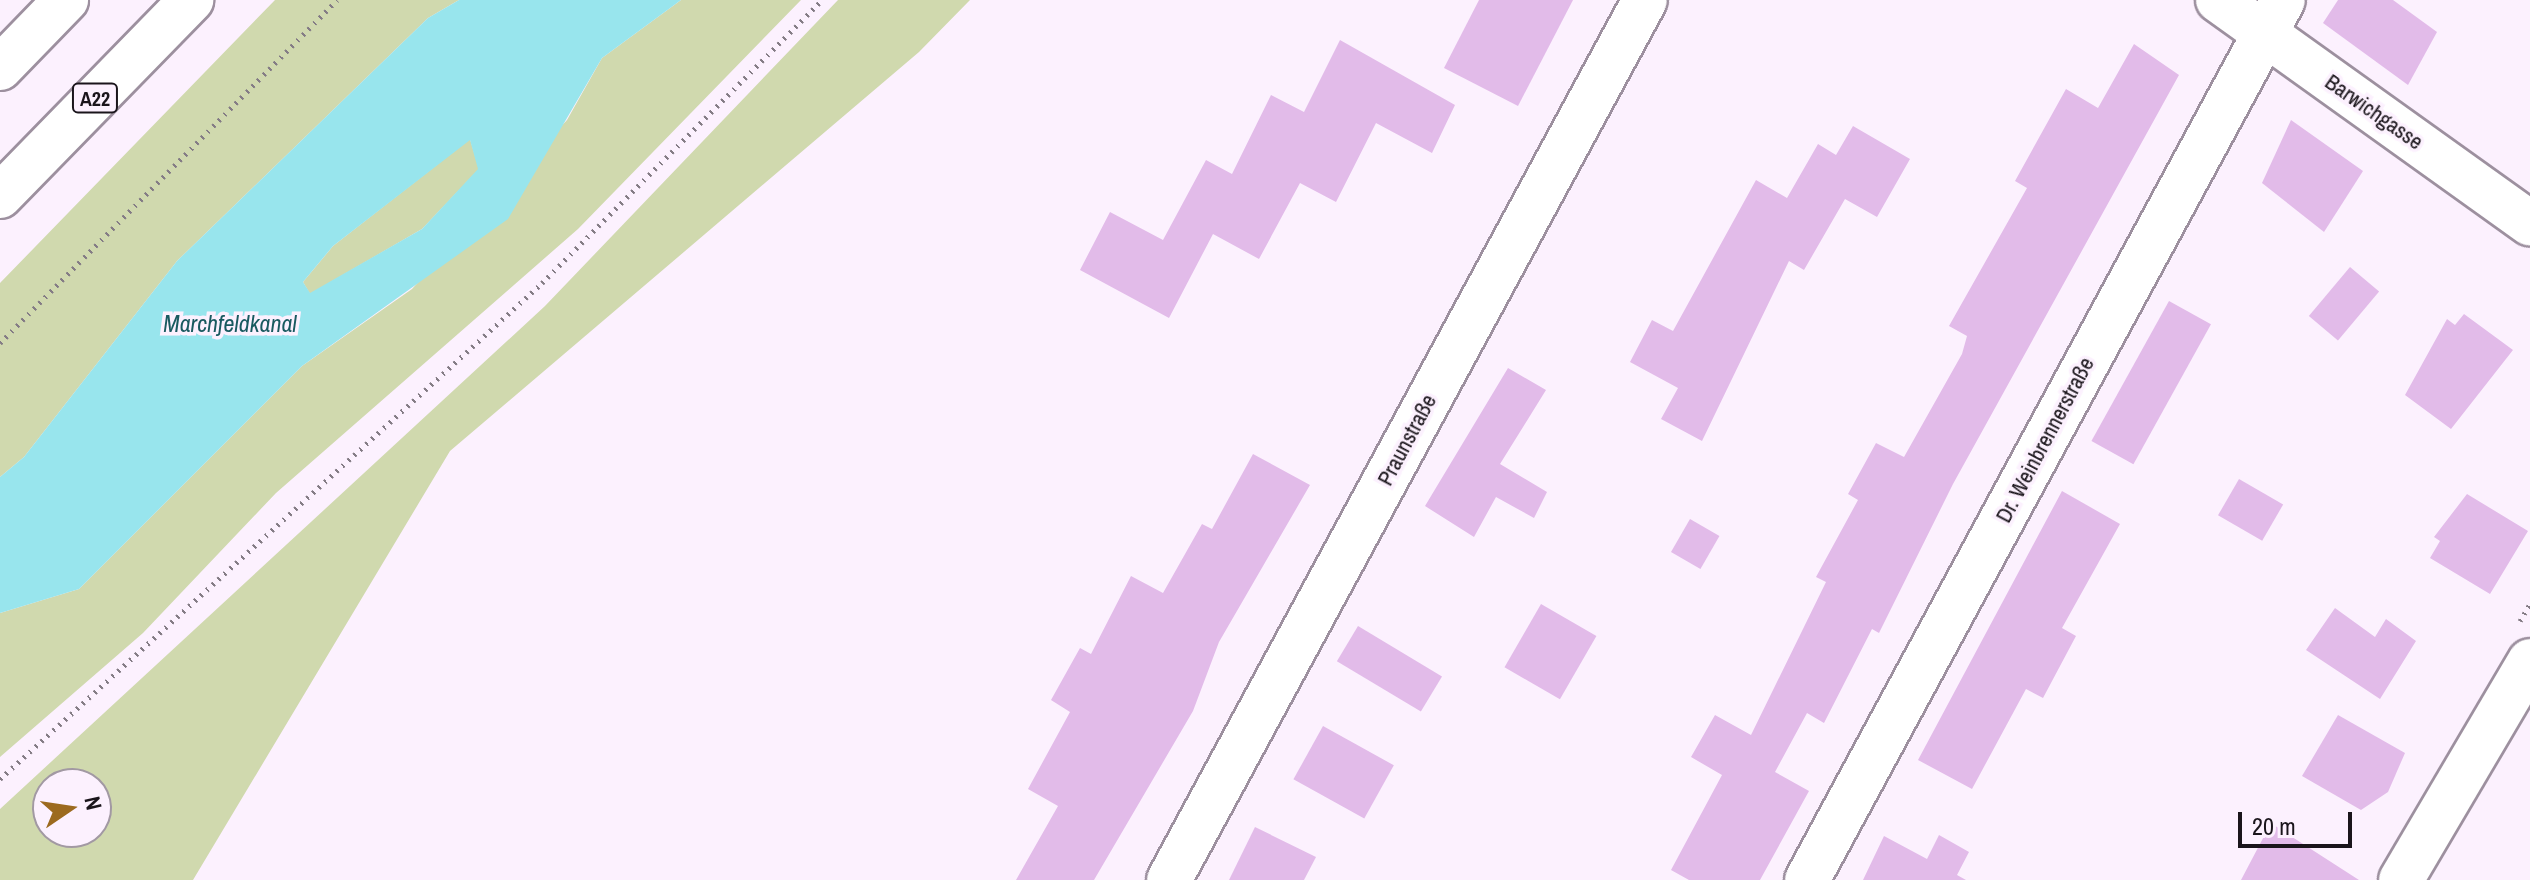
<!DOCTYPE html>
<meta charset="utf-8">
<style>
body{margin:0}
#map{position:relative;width:2530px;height:880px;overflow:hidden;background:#fcf1fe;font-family:"Archivo Narrow",sans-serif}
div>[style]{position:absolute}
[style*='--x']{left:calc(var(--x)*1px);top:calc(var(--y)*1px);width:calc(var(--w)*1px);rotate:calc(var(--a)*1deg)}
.green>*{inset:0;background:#d0d9ae}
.water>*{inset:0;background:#98e5ed}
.building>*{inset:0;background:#e2bbe9;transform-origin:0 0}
.path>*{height:5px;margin-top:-2.5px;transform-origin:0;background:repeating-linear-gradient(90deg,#847c85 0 2px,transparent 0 8px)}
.roads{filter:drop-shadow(2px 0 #9d909f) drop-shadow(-2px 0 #9d909f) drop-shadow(0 2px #9d909f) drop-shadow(0 -2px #9d909f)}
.minor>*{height:44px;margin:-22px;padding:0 22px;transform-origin:22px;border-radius:22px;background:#fff}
.highway>*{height:44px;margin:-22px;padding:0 22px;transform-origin:22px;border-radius:22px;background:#fff}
span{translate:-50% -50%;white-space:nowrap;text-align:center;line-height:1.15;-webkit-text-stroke:7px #fcf1fe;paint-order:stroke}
.shield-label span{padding:2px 6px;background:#fcf1fe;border:2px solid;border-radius:6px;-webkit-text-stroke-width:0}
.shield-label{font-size:20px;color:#1a151b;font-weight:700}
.street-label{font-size:22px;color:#1a151b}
.water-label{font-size:24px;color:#195a60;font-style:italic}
.north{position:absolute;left:32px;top:768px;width:80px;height:80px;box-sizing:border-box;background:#fcf1fe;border:2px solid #a299a3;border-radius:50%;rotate:77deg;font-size:22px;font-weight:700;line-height:32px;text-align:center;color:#1a151b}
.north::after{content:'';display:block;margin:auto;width:28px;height:36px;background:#9c6a1f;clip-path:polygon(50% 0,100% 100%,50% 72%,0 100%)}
.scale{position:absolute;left:2238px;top:812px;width:114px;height:36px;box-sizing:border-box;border:4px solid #1a151b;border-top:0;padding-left:10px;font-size:24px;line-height:28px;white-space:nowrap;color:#1a151b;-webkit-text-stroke:6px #fcf1fe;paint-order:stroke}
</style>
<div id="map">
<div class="green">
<div style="clip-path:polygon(275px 0,459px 0,428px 18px,177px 261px,24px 457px,0 477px,0 283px)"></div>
<div style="clip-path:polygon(681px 0,801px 0,578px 229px,276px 493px,143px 633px,0 757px,0 613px,79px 589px,302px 366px,412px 289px,567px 120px,602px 58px)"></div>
<div style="clip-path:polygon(evenodd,838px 0,970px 0,919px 52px,450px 451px,193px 880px,0 880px,0 809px,545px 306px,838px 0,48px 784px,96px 784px,96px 832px,48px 832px,48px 784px)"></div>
<div style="clip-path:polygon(470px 139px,479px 169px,422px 229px,310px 294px,303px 282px,333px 246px)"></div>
</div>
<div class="water">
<div style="clip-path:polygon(evenodd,459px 0,681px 0,602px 58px,508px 219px,302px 366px,79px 589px,0 613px,0 477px,24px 457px,177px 261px,428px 18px,459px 0,470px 140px,478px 169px,422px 229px,310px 293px,303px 282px,333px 246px,470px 140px)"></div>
</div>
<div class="building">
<div style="clip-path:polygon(1479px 0,1573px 0,1518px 106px,1444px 68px)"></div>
<div style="clip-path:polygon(2338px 0,2393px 0,2437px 32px,2408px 85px,2323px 23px)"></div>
<div style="clip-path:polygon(1340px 40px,1455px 105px,1432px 153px,1376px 123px,1336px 202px,1300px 183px,1259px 259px,1213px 234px,1169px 318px,1080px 270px,1110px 212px,1163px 240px,1206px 160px,1232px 174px,1271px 95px,1304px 112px)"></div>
<div style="clip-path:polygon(2134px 44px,2179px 75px,1953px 484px,1879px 633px,1872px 629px,1824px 723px,1807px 713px,1775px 772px,1809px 791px,1760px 880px,1689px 880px,1671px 870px,1722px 775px,1691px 757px,1715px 715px,1751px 735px,1826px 582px,1816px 577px,1858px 500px,1848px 494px,1876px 443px,1904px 457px,1962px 354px,1967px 336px,1949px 326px,2027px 188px,2015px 181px,2066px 89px,2098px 108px)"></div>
<div style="clip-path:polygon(2291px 120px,2363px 171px,2324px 232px,2262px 183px)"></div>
<div style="clip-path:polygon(1853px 126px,1910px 159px,1877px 217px,1845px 199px,1804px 270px,1789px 261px,1702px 441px,1661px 419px,1678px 388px,1630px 362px,1652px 320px,1673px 331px,1756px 180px,1787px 198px,1818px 144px,1836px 155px)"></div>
<div style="left:2350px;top:267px;width:38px;height:64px;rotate:40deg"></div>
<div style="left:2169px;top:301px;width:48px;height:160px;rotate:29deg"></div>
<div style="clip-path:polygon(2464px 314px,2513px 350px,2451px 429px,2405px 395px,2447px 319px,2455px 325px)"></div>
<div style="clip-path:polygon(1508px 368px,1546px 390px,1500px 464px,1547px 492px,1534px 518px,1496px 497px,1474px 537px,1425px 506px)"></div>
<div style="clip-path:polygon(1253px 454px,1310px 485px,1219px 642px,1193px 711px,1094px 880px,1016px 880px,1058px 806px,1028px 789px,1070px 712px,1051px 700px,1080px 648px,1091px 654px,1131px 576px,1163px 593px,1202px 524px,1212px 529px)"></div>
<div style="left:2239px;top:479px;width:51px;height:42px;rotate:30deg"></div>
<div style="clip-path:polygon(2062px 491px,2120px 524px,2062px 628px,2076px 636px,2043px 698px,2026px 689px,1972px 789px,1918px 760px)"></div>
<div style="clip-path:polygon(2467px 494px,2528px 531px,2490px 594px,2430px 558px,2440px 541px,2434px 537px)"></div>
<div style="left:1690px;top:519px;width:34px;height:38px;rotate:30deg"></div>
<div style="left:1541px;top:604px;width:64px;height:73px;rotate:30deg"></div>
<div style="clip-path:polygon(2335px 608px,2375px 637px,2386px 619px,2416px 641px,2380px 699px,2306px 650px)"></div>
<div style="left:1358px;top:626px;width:98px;height:41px;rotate:31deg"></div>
<div style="clip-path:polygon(2338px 715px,2405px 753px,2388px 792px,2361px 810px,2302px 776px)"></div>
<div style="left:1323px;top:726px;width:81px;height:61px;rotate:29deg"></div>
<div style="clip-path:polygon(2271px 823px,2286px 833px,2359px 880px,2241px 880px)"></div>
<div style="clip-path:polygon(1255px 827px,1316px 857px,1304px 880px,1229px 880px)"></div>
<div style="clip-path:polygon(1939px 835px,1969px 852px,1957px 875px,1966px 880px,1863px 880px,1884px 836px,1927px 859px)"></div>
</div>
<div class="path">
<div style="--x:0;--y:343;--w:481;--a:-45.5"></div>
<div style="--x:2520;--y:621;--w:20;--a:-60"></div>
<div style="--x:0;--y:779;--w:735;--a:-42.46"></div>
<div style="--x:542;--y:283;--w:398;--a:-45.3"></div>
</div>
<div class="roads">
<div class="minor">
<div style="--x:2218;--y:0;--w:384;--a:35.6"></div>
<div style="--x:1169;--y:880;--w:1000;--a:-61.59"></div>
<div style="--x:1807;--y:880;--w:1000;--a:-61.59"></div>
<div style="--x:2401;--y:880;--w:254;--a:-59.5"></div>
</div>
<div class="highway">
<div style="--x:0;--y:68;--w:95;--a:-45.9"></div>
<div style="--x:0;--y:196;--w:274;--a:-45.7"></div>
</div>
</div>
<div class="shield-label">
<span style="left:95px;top:98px">A22</span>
</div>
<div class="street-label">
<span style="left:2374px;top:112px;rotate:35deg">Barwichgasse</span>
<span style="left:1407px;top:440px;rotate:-62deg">Praunstraße</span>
<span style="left:2045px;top:440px;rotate:-62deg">Dr. Weinbrennerstraße</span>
</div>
<div class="water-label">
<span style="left:230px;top:324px">Marchfeldkanal</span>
</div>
<div class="north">N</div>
<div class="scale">20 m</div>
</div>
